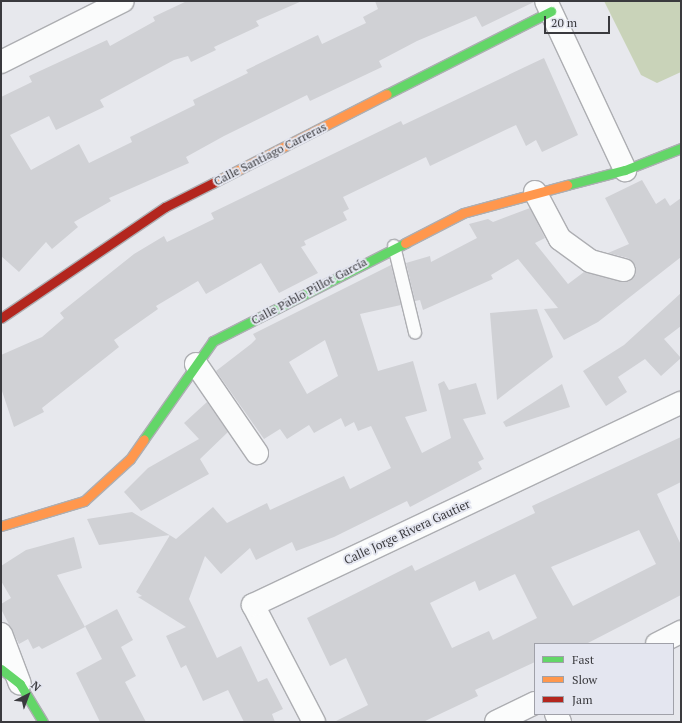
<!DOCTYPE html>
<meta charset="utf-8">
<style>
body{margin:0}
#map{position:relative;width:682px;height:723px;overflow:hidden;background:#e7e8ed;font-family:"PT Serif",serif}
div>[style]{position:absolute}
[style*='--x']{left:calc(var(--x)*1px);top:calc(var(--y)*1px);width:calc(var(--w)*1px);rotate:calc(var(--a)*1deg)}
.green>*{inset:0;background:#c9d3b9}
.building>*{inset:0;background:#d0d1d5}
.roads{filter:drop-shadow(1px 0 #adaeb2) drop-shadow(-1px 0 #adaeb2) drop-shadow(0 1px #adaeb2) drop-shadow(0 -1px #adaeb2)}
.lane>*{height:12px;margin:-6px;padding:0 6px;transform-origin:6px;border-radius:6px;background:#fbfcfc}
.street>*{height:22px;margin:-11px;padding:0 11px;transform-origin:11px;border-radius:11px;background:#fbfcfc}
.fast>*{height:9px;margin:-4.5px;padding:0 4.5px;transform-origin:4.5px;border-radius:4.5px;background:#63d668}
.slow>*{height:9px;margin:-4.5px;padding:0 4.5px;transform-origin:4.5px;border-radius:4.5px;background:#ff974d}
.jam>*{height:9px;margin:-4.5px;padding:0 4.5px;transform-origin:4.5px;border-radius:4.5px;background:#b3261e}
span{translate:-50% -50%;white-space:nowrap;text-align:center;line-height:1.15;-webkit-text-stroke:4px #e4e6f0;paint-order:stroke}
.street-label{font-size:12px;color:#3a3a3e}
.frame{position:absolute;inset:0;border:2px solid #3a3a3e;pointer-events:none}
.legend{position:absolute;left:534px;top:643px;width:140px;height:72px;box-sizing:border-box;background:#e4e6f0;border:1px solid #a0a1a9;margin:0;padding:5px 7px;list-style:none;font-size:12px;color:#3a3a3e}
.legend li{display:flex;align-items:center;gap:8px;height:20px}
.legend b{width:20px;border:1px solid #a0a1a9}
.north{position:absolute;left:8px;top:675px;width:40px;height:40px;-webkit-text-stroke:3px #e4e6f0;paint-order:stroke;rotate:42deg;font-size:11px;font-weight:700;line-height:16px;text-align:center;color:#3a3a3e}
.north::after{content:'';display:block;margin:auto;width:14px;height:18px;background:#3a3a3e;clip-path:polygon(50% 0,100% 100%,50% 72%,0 100%)}
.scale{position:absolute;left:544px;top:16px;width:66px;height:18px;box-sizing:border-box;border:2px solid #3a3a3e;border-top:0;padding-left:5px;font-size:12px;line-height:14px;white-space:nowrap;color:#3a3a3e;-webkit-text-stroke:3px #e4e6f0;paint-order:stroke}
</style>
<div id="map">
<div class="green">
<div style="clip-path:polygon(604px 1px,681px 1px,681px 72px,657px 83px,641px 75px)"></div>
</div>
<div class="building">
<div style="clip-path:polygon(187px 1px,302px 1px,256px 21px,259px 26px,214px 47px,216px 50px,191px 62px,188px 56px,174px 60px,100px 100px,104px 107px,56px 130px,49px 116px,10px 135px,31px 170px,79px 144px,89px 163px,132px 142px,130px 137px,195px 105px,193px 100px,248px 73px,246px 70px,318px 35px,322px 44px,366px 23px,363px 17px,378px 9px,375px 1px,534px 2px,482px 27px,476px 16px,417px 41px,379px 61px,382px 67px,310px 101px,307px 95px,224px 136px,186px 157px,189px 163px,109px 198px,111px 201px,74px 222px,78px 227px,52px 249px,46px 242px,19px 272px,1px 256px,1px 97px,32px 82px,29px 76px,107px 40px,110px 46px,155px 21px,153px 17px)"></div>
<div style="clip-path:polygon(544px 58px,578px 135px,542px 152px,536px 140px,526px 146px,516px 125px,430px 166px,426px 157px,343px 197px,349px 209px,343px 212px,347px 220px,304px 241px,306px 245px,301px 247px,318px 273px,279px 293px,261px 263px,206px 294px,198px 281px,156px 306px,158px 309px,114px 340px,119px 347px,42px 408px,44px 412px,14px 427px,1px 388px,1px 355px,42px 337px,64px 318px,60px 313px,134px 254px,164px 236px,167px 242px,214px 219px,211px 213px,401px 121px,403px 125px)"></div>
<div style="clip-path:polygon(642px 180px,656px 204px,665px 198px,670px 206px,681px 198px,681px 257px,598px 322px,564px 340px,544px 309px,558px 308px,518px 259px,491px 275px,493px 279px,423px 310px,420px 300px,415px 301px,406px 263px,430px 256px,431px 262px,477px 238px,469px 224px,488px 219px,493px 222px,530px 208px,545px 238px,535px 243px,568px 284px,584px 272px,628px 282px,636px 274px,636px 267px,628px 258px,608px 253px,629px 244px,605px 198px)"></div>
<div style="clip-path:polygon(evenodd,391px 265px,401px 305px,360px 314px,378px 371px,413px 361px,427px 411px,405px 417px,422px 453px,451px 438px,438px 384px,444px 381px,449px 390px,476px 383px,486px 414px,463px 419px,484px 459px,478px 462px,482px 469px,410px 507px,407px 501px,334px 537px,296px 551px,292px 542px,256px 560px,250px 548px,221px 574px,205px 556px,189px 599px,217px 658px,241px 646px,258px 682px,267px 678px,283px 709px,272px 714px,275px 722px,244px 722px,228px 690px,203px 701px,186px 665px,181px 668px,166px 636px,186px 627px,138px 597px,142px 596px,136px 592px,170px 535px,99px 545px,87px 519px,132px 512px,176px 539px,213px 507px,227px 523px,267px 503px,270px 510px,344px 476px,350px 489px,391px 468px,371px 426px,358px 431px,354px 422px,345px 427px,341px 418px,314px 433px,309px 425px,287px 439px,280px 429px,264px 439px,216px 371px,251px 344px,256px 339px,253px 334px,391px 265px,325px 340px,338px 376px,307px 394px,289px 362px,325px 340px)"></div>
<div style="clip-path:polygon(681px 293px,681px 326px,664px 339px,681px 358px,661px 376px,645px 359px,618px 377px,627px 392px,606px 406px,583px 371px,624px 345px)"></div>
<div style="clip-path:polygon(537px 309px,553px 357px,497px 400px,490px 313px)"></div>
<div style="clip-path:polygon(562px 384px,570px 407px,506px 427px,503px 422px)"></div>
<div style="clip-path:polygon(207px 402px,228px 432px,200px 459px,209px 474px,141px 511px,124px 492px,148px 468px,199px 439px,184px 423px)"></div>
<div style="clip-path:polygon(evenodd,681px 437px,681px 482px,657px 494px,681px 545px,681px 595px,586px 644px,535px 644px,535px 662px,475px 690px,478px 696px,423px 722px,334px 722px,368px 705px,346px 658px,330px 666px,307px 618px,412px 565px,415px 571px,535px 513px,532px 506px,681px 437px,639px 530px,656px 564px,573px 606px,551px 567px,639px 530px,681px 437px,515px 574px,537px 618px,493px 640px,489px 631px,452px 648px,430px 603px,475px 581px,479px 591px,515px 574px)"></div>
<div style="clip-path:polygon(74px 537px,82px 568px,57px 575px,85px 627px,42px 649px,39px 646px,33px 649px,28px 639px,19px 644px,1px 609px,1px 604px,11px 598px,1px 581px,1px 566px,26px 550px)"></div>
<div style="clip-path:polygon(117px 609px,133px 640px,121px 647px,136px 676px,125px 682px,146px 722px,100px 722px,76px 673px,102px 659px,85px 626px)"></div>
</div>
<div class="roads">
<div class="lane">
<div style="--x:394;--y:246;--w:89;--a:76.3"></div>
</div>
<div class="street">
<div style="--x:546;--y:1;--w:187;--a:64.9"></div>
<div style="--x:1;--y:62;--w:136;--a:-26.6"></div>
<div style="--x:535;--y:192;--w:53;--a:62"></div>
<div style="--x:560;--y:239;--w:37;--a:36"></div>
<div style="--x:590;--y:261;--w:35;--a:15"></div>
<div style="--x:196;--y:364;--w:108;--a:55.6"></div>
<div style="--x:1;--y:634;--w:53;--a:69.2"></div>
<div style="--x:657;--y:644;--w:27;--a:-27"></div>
<div style="--x:556;--y:714;--w:9;--a:63"></div>
<div style="--x:314;--y:722;--w:132;--a:-117.5"></div>
<div style="--x:253;--y:605;--w:473;--a:-25.3"></div>
<div style="--x:496;--y:722;--w:43;--a:-26"></div>
</div>
<div class="fast">
<div style="--x:387;--y:94;--w:184;--a:-26.8"></div>
<div style="--x:567;--y:185;--w:60;--a:-14.5"></div>
<div style="--x:625;--y:170;--w:60;--a:-21.4"></div>
<div style="--x:144;--y:439;--w:120;--a:-54.9"></div>
<div style="--x:213;--y:341;--w:216;--a:-27"></div>
<div style="--x:1;--y:669;--w:24;--a:38"></div>
<div style="--x:20;--y:684;--w:44;--a:58.8"></div>
</div>
<div class="slow">
<div style="--x:213;--y:183;--w:195;--a:-27.1"></div>
<div style="--x:405;--y:243;--w:65;--a:-27.3"></div>
<div style="--x:463;--y:213;--w:108;--a:-15.1"></div>
<div style="--x:1;--y:526;--w:87;--a:-16.8"></div>
<div style="--x:84;--y:501;--w:62;--a:-42.4"></div>
<div style="--x:130;--y:459;--w:24;--a:-55"></div>
</div>
<div class="jam">
<div style="--x:1;--y:318;--w:198;--a:-34.1"></div>
<div style="--x:165;--y:207;--w:54;--a:-26.6"></div>
</div>
</div>
<div class="street-label">
<span style="left:270px;top:154px;rotate:-27deg">Calle Santiago Carreras</span>
<span style="left:309px;top:291px;rotate:-28deg">Calle Pablo Pillot García</span>
<span style="left:407px;top:532px;rotate:-25deg">Calle Jorge Rivera Gautier</span>
</div>
<div class="frame"></div>
<ul class="legend">
<li><b style="height:5px;background:#63d668"></b>Fast</li>
<li><b style="height:5px;background:#ff974d"></b>Slow</li>
<li><b style="height:5px;background:#b3261e"></b>Jam</li>
</ul>
<div class="north">N</div>
<div class="scale">20 m</div>
</div>
